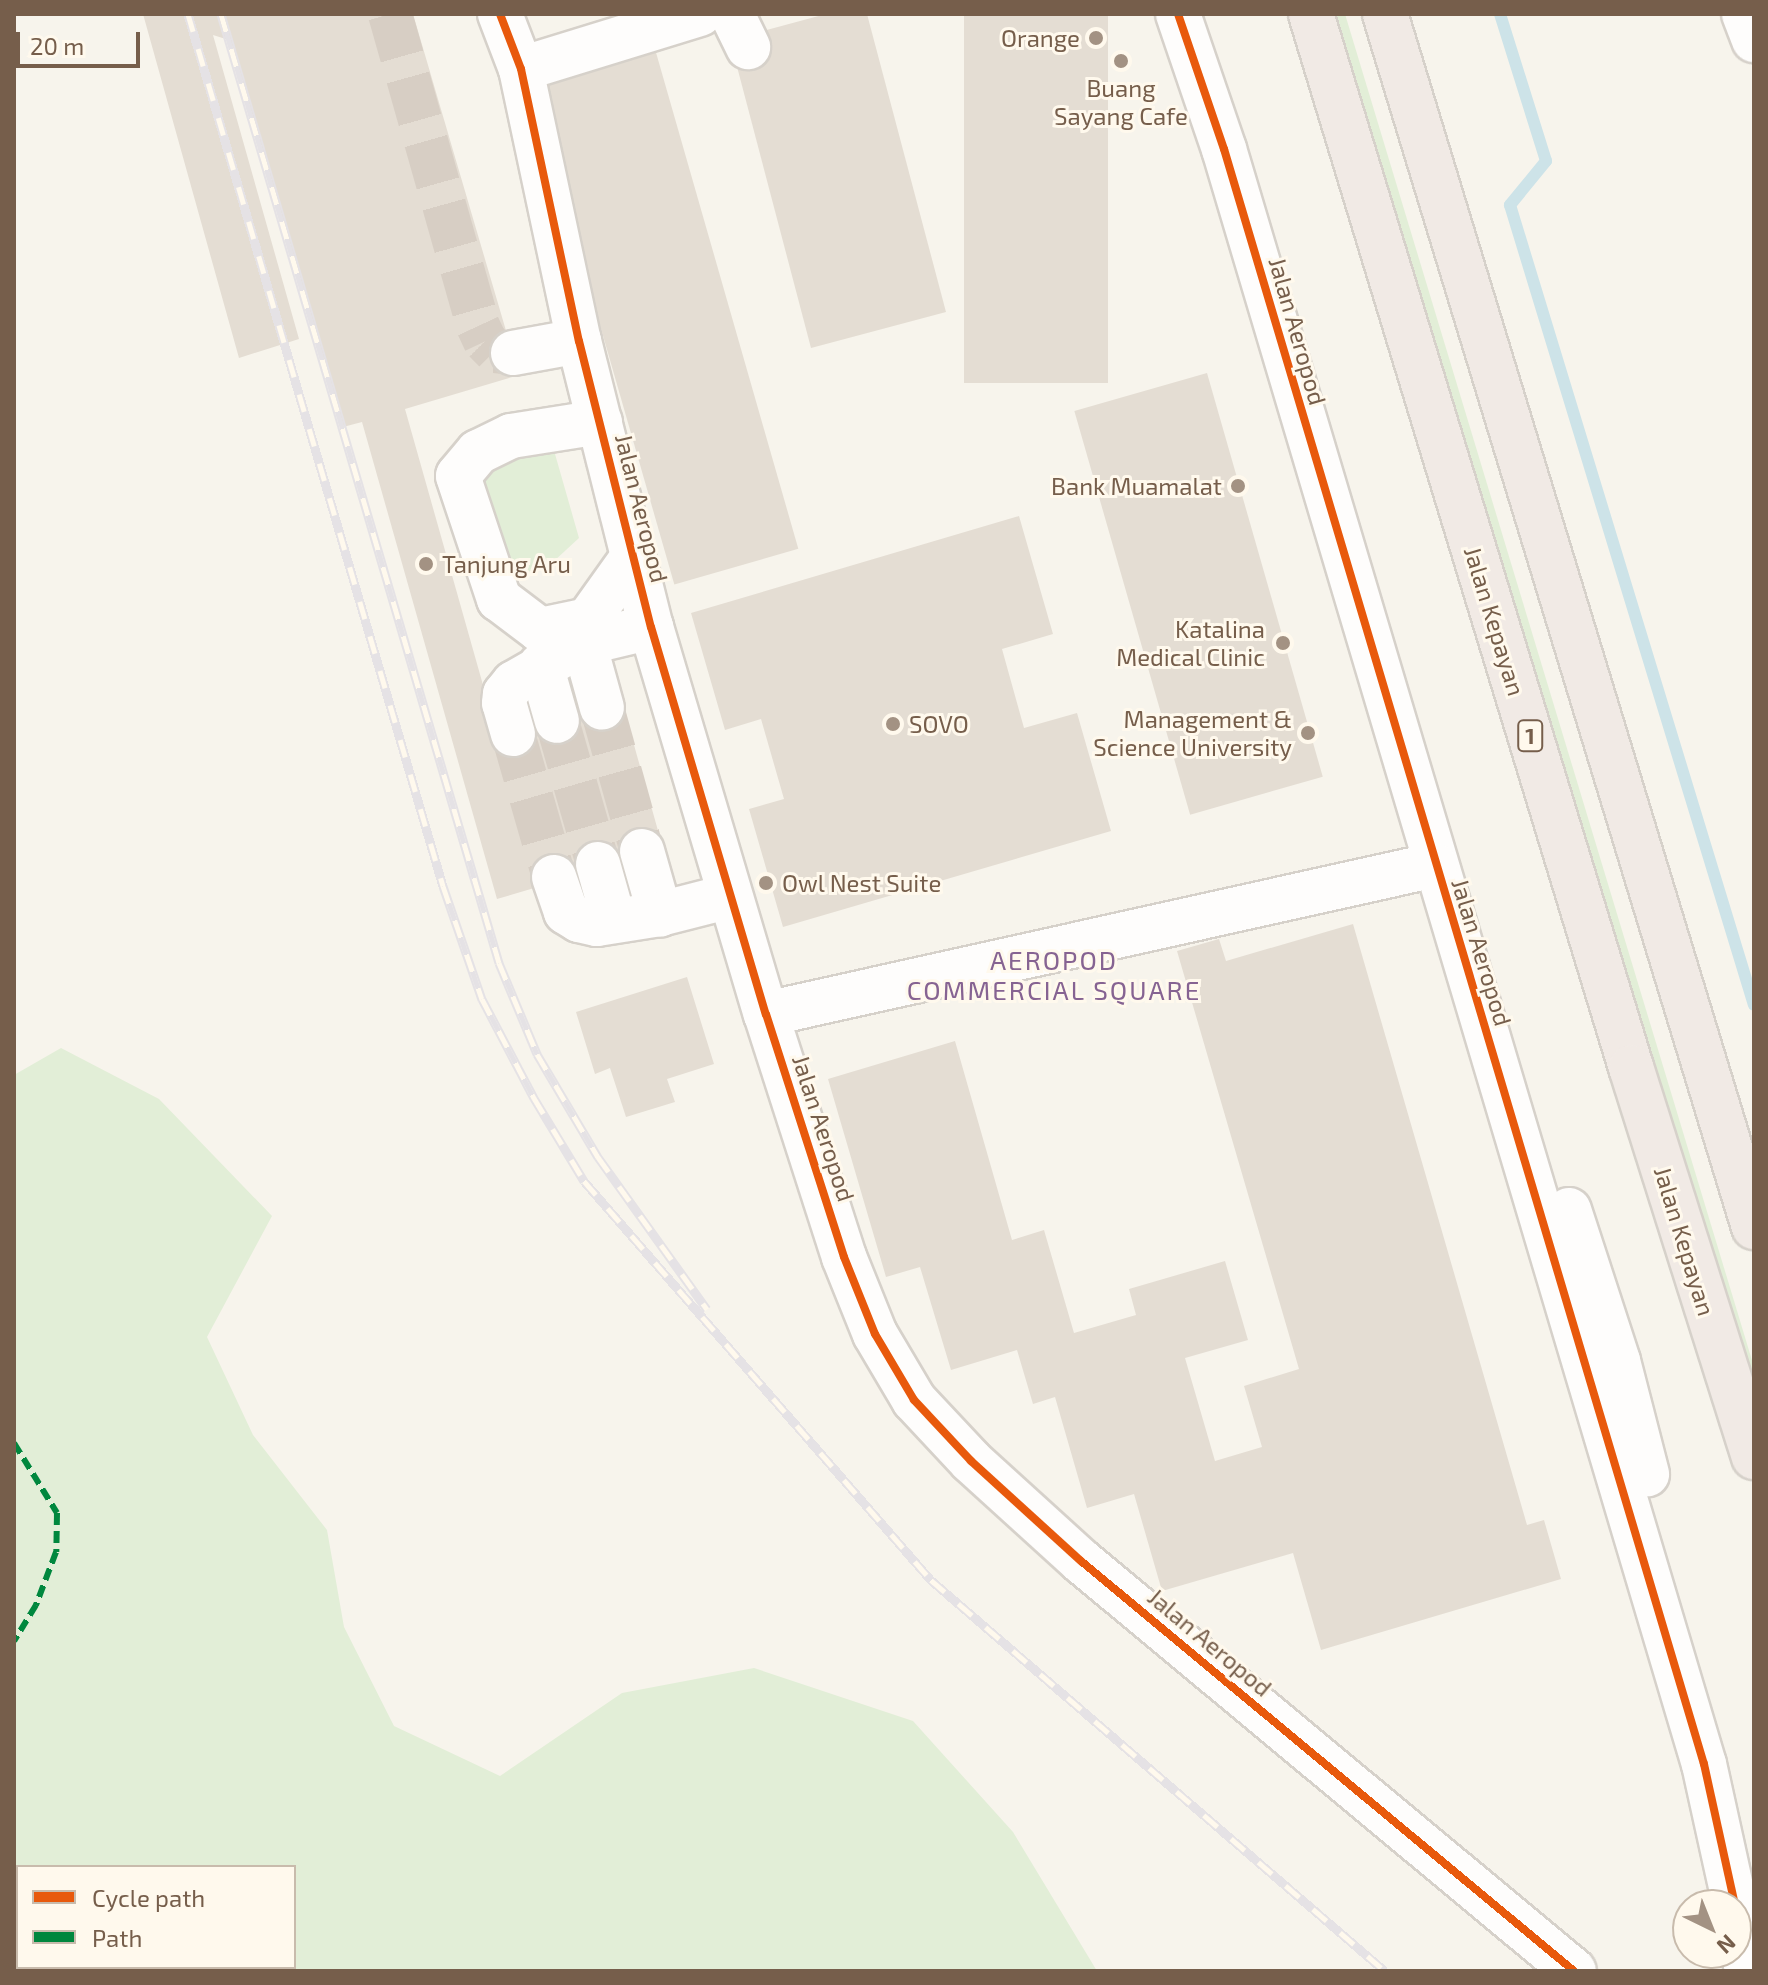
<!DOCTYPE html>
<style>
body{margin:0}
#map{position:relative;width:1768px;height:1985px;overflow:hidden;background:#f7f4ec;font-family:"Exo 2",sans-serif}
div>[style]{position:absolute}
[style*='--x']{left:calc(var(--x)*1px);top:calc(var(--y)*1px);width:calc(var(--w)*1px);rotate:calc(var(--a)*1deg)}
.green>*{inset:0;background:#e2eed7}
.stream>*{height:12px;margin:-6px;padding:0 6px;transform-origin:6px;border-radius:6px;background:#cde3e8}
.building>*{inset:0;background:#e4ddd3;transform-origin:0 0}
.minor-tunnel>*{height:44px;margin-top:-22px;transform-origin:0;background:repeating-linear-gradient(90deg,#d7cec4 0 44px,transparent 0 66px)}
.roads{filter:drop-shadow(2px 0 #d6d1ca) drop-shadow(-2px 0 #d6d1ca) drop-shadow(0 2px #d6d1ca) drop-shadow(0 -2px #d6d1ca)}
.minor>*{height:44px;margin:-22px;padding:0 22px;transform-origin:22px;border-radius:22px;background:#fefdfc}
.highway>*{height:44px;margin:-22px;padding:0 22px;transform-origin:22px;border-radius:22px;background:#f1eae5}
.rail>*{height:9px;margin-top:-4.5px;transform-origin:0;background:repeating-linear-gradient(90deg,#fff9ed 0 18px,#e5e2e5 0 36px);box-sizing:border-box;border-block:2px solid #e5e2e5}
.quiet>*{height:6px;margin-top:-3px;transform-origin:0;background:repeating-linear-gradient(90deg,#00873e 0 12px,transparent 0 18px)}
.cycleway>*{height:8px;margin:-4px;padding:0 4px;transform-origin:4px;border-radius:4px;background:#e8590c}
.dots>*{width:22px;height:22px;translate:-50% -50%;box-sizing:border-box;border:4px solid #fff9ed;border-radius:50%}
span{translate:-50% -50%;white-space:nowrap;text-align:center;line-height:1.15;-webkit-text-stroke:6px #fff9ed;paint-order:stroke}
.shield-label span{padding:2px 6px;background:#fff9ed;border:2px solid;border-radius:6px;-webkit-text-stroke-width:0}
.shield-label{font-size:22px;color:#765e4b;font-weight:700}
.poi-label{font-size:24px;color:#765e4b}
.right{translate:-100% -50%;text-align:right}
.left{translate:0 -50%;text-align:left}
.street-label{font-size:24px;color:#765e4b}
.neighbourhood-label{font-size:26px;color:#866392;letter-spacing:2px}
.frame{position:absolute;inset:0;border:16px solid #765e4b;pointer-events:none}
.legend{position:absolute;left:16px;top:1865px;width:280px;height:104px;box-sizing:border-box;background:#fff9ed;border:2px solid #c8bbac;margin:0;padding:10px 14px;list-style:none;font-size:24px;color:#765e4b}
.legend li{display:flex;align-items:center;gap:16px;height:40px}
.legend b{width:40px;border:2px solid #c8bbac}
.north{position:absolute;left:1672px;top:1889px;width:80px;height:80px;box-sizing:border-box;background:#fff9ed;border:2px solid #c8bbac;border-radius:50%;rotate:137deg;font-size:22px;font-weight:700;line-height:32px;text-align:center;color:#765e4b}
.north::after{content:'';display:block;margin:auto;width:28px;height:36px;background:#a39283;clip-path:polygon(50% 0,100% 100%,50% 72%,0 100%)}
.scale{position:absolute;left:16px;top:32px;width:124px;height:36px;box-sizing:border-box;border:4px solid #765e4b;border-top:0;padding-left:10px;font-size:24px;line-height:28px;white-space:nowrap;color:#765e4b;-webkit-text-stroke:6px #fff9ed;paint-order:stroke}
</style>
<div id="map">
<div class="green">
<div style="clip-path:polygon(1333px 14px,1345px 14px,1754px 1367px,1754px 1402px)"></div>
<div style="clip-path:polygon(551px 440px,579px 538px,553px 562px,533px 571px,515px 573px,502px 563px,478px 482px,481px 465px)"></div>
<div style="clip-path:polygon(evenodd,61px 1048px,159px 1099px,272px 1216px,207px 1337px,253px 1435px,327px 1530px,344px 1627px,394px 1726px,500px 1776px,622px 1693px,754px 1668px,913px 1721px,1013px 1832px,1097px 1971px,14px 1971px,14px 1075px,61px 1048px,18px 1867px,294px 1867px,294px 1967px,18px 1967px,18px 1867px)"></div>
</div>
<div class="stream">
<div style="--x:1500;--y:14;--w:154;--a:72.6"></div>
<div style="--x:1546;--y:161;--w:57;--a:129.3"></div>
<div style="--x:1510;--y:205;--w:836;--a:73.04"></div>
</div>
<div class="building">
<div style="clip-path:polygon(143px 14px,413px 14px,519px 375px,405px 409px,498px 738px,622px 702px,662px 845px,539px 882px,541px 886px,497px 899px,362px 422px,343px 427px,229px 40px,213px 35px,299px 339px,239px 358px)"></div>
<div style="clip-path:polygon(826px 14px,867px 14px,946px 312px,811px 348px,730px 40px)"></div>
<div style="left:964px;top:14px;width:144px;height:369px"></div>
<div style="left:655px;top:49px;width:520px;height:129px;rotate:74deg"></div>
<div style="left:1207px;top:373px;width:420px;height:138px;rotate:74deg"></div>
<div style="clip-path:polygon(1019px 516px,1053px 634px,1002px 649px,1024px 728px,1077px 713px,1111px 831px,783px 927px,749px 809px,784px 799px,761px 719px,725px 730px,691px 613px)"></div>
<div style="clip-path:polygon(1353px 924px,1527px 1525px,1544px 1520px,1561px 1579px,1321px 1650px,1293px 1553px,1162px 1591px,1134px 1494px,1087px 1508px,1055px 1397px,1033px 1404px,1017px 1350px,951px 1370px,920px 1267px,886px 1277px,828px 1079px,955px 1041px,1012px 1240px,1044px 1230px,1074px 1333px,1136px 1315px,1129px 1289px,1225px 1261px,1248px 1340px,1185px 1358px,1215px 1461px,1262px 1447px,1244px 1386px,1299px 1369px,1177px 951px,1219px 939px,1226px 961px)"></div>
<div style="clip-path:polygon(687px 977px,714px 1064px,667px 1079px,675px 1102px,626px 1117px,610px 1068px,595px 1074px,576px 1012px)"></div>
</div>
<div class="minor-tunnel">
<div style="--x:390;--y:14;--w:324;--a:74.2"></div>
<div style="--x:478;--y:326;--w:17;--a:65"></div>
<div style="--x:485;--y:341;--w:14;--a:45"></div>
<div style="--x:495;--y:351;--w:18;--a:6"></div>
<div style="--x:602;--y:708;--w:148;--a:74.4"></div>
<div style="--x:557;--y:721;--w:149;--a:74"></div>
<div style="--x:513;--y:734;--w:149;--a:74"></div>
</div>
<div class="roads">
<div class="minor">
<div style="--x:500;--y:14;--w:59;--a:69.1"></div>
<div style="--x:521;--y:69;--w:278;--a:78"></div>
<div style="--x:579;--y:341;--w:295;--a:75.9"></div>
<div style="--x:651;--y:627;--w:404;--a:73.5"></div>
<div style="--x:766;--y:1014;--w:255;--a:72.2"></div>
<div style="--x:844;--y:1257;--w:83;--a:68.1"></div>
<div style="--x:875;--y:1334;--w:77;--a:59.4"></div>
<div style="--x:914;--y:1400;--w:83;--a:46.9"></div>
<div style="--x:971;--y:1461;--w:149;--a:42.3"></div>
<div style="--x:1081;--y:1561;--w:641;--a:39.75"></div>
<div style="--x:732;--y:14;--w:37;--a:64"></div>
<div style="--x:1178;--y:14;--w:143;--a:71.2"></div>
<div style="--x:1224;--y:149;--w:1685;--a:73.45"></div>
<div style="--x:1704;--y:1764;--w:144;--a:77.6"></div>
<div style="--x:1744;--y:14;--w:28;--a:69"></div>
<div style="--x:521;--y:69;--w:187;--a:-17.1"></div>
<div style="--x:513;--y:353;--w:67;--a:-10.3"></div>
<div style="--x:600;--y:422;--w:90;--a:171.1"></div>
<div style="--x:511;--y:436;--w:37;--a:154"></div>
<div style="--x:478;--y:452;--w:31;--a:130"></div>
<div style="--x:458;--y:476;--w:130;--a:71.6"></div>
<div style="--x:499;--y:599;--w:51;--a:37.1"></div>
<div style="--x:540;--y:630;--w:49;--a:-11.8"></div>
<div style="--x:588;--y:620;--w:77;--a:-54.5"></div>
<div style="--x:584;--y:643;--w:67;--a:74.5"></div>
<div style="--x:541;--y:665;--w:58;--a:74.1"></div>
<div style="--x:513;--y:734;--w:32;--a:-106"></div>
<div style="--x:504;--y:703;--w:9;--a:-84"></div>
<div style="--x:505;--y:694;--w:14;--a:-51"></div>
<div style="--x:514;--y:683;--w:81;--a:-29.7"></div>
<div style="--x:584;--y:643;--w:69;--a:-13.4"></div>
<div style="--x:642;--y:851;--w:66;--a:74.1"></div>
<div style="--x:598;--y:864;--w:59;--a:74.3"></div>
<div style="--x:554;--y:877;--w:37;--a:71"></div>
<div style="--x:566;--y:912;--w:15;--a:32"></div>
<div style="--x:579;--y:920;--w:18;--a:13"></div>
<div style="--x:597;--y:924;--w:64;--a:-9"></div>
<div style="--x:660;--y:914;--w:72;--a:-14.4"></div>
<div style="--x:766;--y:1014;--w:685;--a:-12.56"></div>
<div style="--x:1569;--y:1210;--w:159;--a:72"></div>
<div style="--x:1618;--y:1361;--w:117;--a:75.6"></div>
<div style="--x:1736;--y:1911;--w:61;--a:79.6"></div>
</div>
<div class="highway">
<div style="--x:1311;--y:14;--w:1101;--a:73.1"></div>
<div style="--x:1631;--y:1067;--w:409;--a:72.5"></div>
<div style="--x:1385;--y:14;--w:1268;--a:73.08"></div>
</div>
</div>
<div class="rail">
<div style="--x:188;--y:14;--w:909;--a:73.7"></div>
<div style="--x:443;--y:886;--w:120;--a:71"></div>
<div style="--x:482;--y:999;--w:112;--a:62.3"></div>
<div style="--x:534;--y:1098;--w:97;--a:58.9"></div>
<div style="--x:584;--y:1181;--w:529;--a:48.99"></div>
<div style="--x:931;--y:1580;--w:599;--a:40.74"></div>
<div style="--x:221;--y:14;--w:989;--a:73.67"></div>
<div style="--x:499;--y:963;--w:99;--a:67.3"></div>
<div style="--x:537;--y:1054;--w:120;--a:59.4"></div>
<div style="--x:598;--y:1157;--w:187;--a:54.4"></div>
</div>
<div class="quiet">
<div style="--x:14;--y:1443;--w:82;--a:58.4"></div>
<div style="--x:57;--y:1513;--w:39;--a:91"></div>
<div style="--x:56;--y:1552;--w:57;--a:110.7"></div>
<div style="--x:36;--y:1605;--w:42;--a:121.4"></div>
</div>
<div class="cycleway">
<div style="--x:500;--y:14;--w:59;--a:69.1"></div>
<div style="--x:521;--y:69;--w:278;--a:78"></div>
<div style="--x:579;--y:341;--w:295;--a:75.9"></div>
<div style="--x:651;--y:627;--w:404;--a:73.5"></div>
<div style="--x:766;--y:1014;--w:255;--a:72.2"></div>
<div style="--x:844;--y:1257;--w:83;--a:68.1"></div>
<div style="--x:875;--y:1334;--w:77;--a:59.4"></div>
<div style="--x:914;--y:1400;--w:83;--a:46.9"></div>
<div style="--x:971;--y:1461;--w:149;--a:42.3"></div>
<div style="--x:1081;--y:1561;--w:641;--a:39.75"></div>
<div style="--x:1178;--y:14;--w:143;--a:71.2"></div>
<div style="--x:1224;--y:149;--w:1685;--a:73.45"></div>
<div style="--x:1704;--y:1764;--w:144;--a:77.6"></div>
</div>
<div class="dots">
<div style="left:1096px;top:38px;background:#a39283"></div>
<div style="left:1121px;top:61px;background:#a39283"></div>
<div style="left:1238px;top:486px;background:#a39283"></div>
<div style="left:426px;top:564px;background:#a39283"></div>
<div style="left:1283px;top:643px;background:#a39283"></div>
<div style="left:893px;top:724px;background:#a39283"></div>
<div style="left:1308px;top:733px;background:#a39283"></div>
<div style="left:766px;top:883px;background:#a39283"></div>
</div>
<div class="shield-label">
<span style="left:1530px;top:736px">1</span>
</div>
<div class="poi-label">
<span class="right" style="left:1080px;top:38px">Orange</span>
<span style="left:1121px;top:102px">Buang<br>Sayang Cafe</span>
<span class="right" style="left:1222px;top:486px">Bank Muamalat</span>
<span class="left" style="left:442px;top:564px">Tanjung Aru</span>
<span class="right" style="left:1265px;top:643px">Katalina<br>Medical Clinic</span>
<span class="right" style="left:1292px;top:733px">Management &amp;<br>Science University</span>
<span class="left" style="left:909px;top:724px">SOVO</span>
<span class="left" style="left:782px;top:883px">Owl Nest Suite</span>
</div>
<div class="street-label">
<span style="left:1298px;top:331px;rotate:74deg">Jalan Aeropod</span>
<span style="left:642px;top:508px;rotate:76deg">Jalan Aeropod</span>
<span style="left:1495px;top:621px;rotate:73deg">Jalan Kepayan</span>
<span style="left:1482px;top:952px;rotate:73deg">Jalan Aeropod</span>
<span style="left:824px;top:1128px;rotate:72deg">Jalan Aeropod</span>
<span style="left:1685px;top:1241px;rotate:73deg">Jalan Kepayan</span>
<span style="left:1210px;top:1642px;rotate:40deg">Jalan Aeropod</span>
</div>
<div class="neighbourhood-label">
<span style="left:1054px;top:975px">AEROPOD<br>COMMERCIAL SQUARE</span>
</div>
<div class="frame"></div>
<ul class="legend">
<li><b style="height:10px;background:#e8590c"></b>Cycle path</li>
<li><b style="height:10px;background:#00873e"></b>Path</li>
</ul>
<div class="north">N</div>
<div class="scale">20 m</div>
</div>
